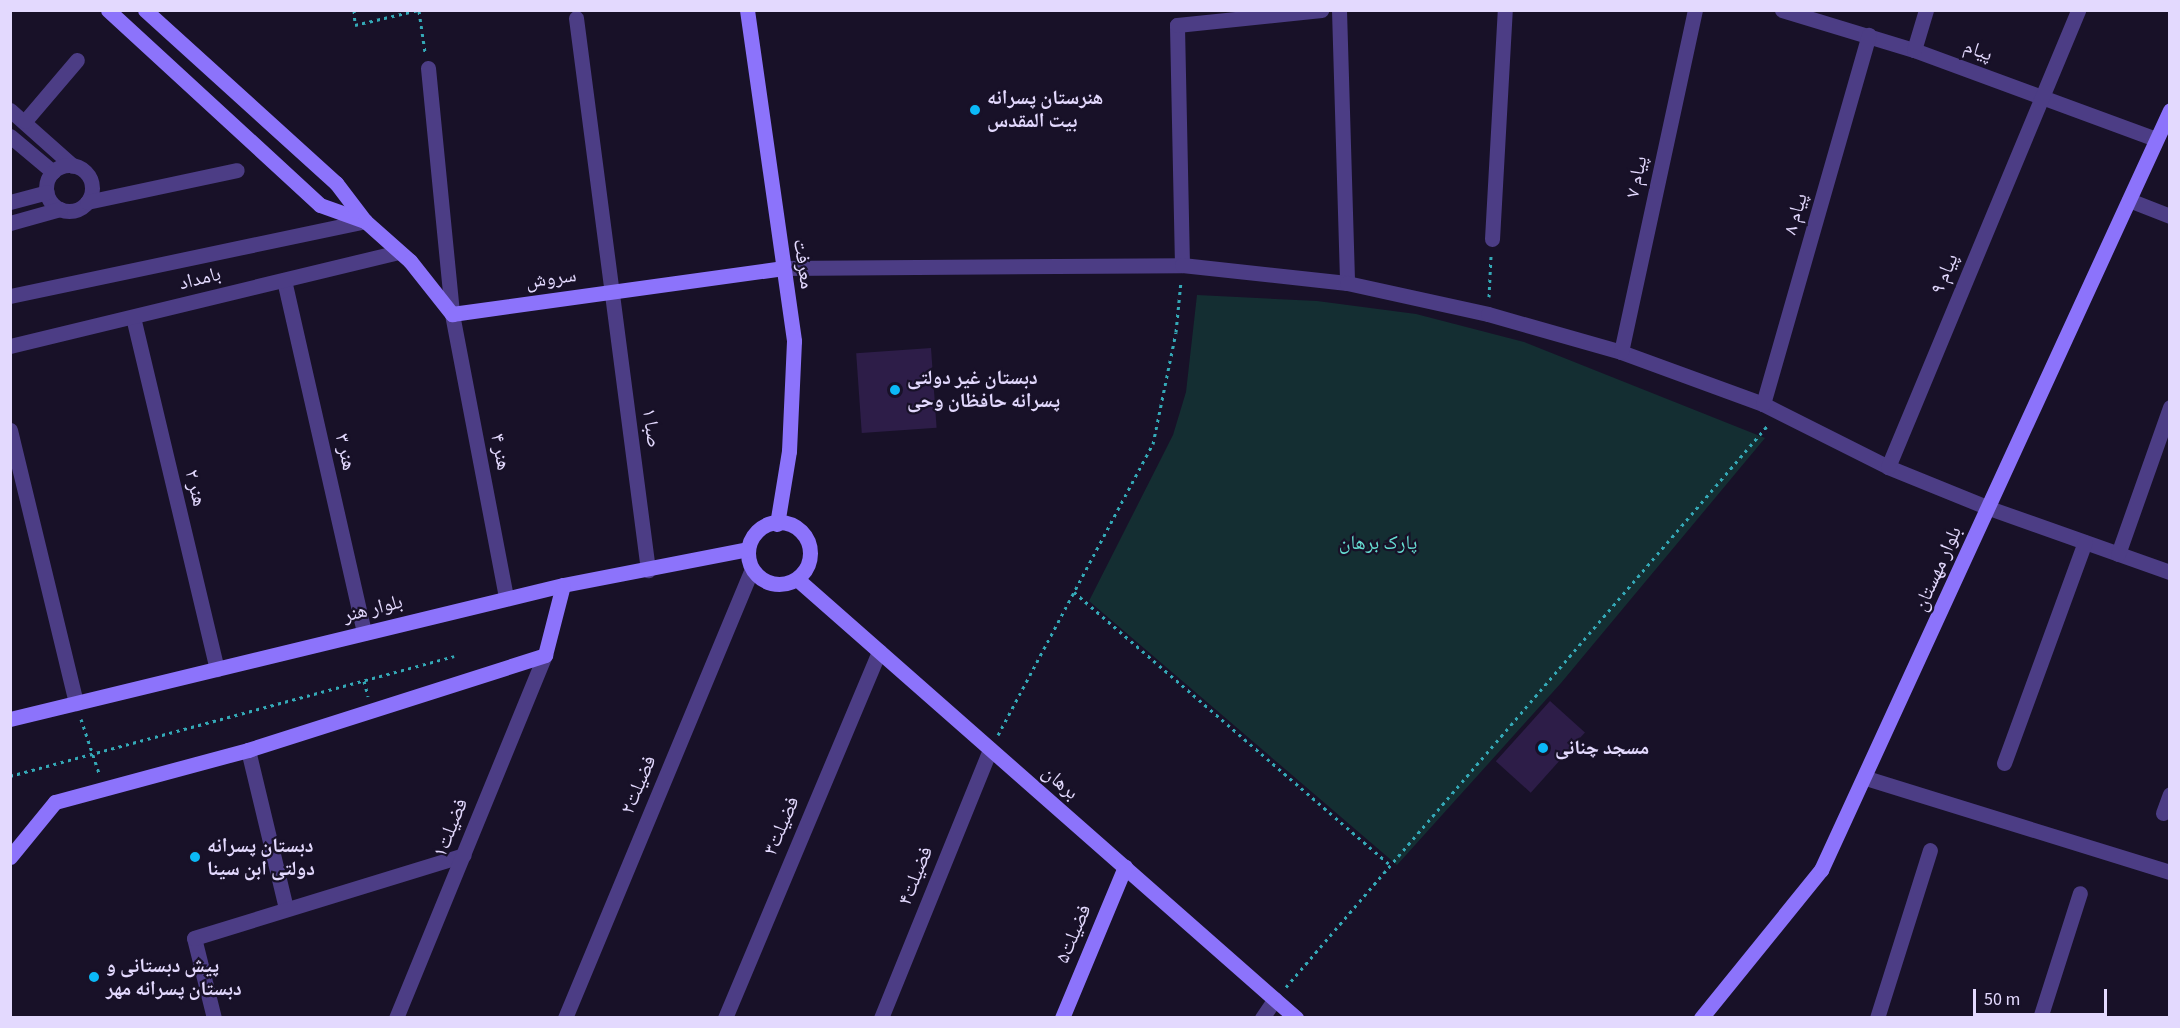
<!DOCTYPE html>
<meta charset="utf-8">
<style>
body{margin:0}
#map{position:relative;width:2180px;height:1028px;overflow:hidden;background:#181128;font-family:"Source Sans 3","Noto Naskh Arabic",sans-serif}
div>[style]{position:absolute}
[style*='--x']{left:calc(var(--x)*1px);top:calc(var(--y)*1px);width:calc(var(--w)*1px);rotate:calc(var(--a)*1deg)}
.green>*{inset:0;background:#142e32}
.building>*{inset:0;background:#2d1d48;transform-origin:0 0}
.path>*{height:3px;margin-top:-1.5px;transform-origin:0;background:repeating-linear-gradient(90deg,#34a9b7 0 3px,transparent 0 7.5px)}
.street>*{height:15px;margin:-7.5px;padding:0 7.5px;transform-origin:7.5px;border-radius:7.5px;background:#4c3d85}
.street>.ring{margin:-7.5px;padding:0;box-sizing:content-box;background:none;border:15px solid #4c3d85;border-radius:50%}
.secondary>*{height:15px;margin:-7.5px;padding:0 7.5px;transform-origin:7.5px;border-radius:7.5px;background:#8c73fb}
.secondary>.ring{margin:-7.5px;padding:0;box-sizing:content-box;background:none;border:15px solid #8c73fb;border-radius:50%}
.dots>*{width:16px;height:16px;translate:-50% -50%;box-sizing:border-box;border:3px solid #181128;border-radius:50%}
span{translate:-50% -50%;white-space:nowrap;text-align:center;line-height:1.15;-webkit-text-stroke:4.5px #181128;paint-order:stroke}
.street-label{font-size:20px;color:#e3d9fe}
.poi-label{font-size:20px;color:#e3d9fe;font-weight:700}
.left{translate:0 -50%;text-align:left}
.park-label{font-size:20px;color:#66ddd2}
.frame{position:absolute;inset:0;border:12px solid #e3d9fe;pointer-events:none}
.scale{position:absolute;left:1973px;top:989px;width:134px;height:27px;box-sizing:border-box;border:3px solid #e3d9fe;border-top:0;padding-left:8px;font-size:18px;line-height:21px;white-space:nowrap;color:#e3d9fe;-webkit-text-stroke:4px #181128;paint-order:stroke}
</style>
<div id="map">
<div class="green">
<div style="clip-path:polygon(1197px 295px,1317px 301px,1416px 314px,1524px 342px,1765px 438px,1561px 683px,1397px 865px,1089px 601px,1173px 435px,1186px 392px)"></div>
</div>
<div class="building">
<div style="left:931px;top:348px;width:80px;height:75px;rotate:86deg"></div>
<div style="left:1550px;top:701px;width:47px;height:81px;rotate:42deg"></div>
</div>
<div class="path">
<div style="--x:354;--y:10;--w:15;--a:86"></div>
<div style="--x:355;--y:25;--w:65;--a:-13.4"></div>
<div style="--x:419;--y:11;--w:41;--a:81.7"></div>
<div style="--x:1489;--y:297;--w:41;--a:-87.2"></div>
<div style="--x:1074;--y:592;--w:418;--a:40.8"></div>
<div style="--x:364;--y:681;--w:16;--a:75"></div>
<div style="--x:81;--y:719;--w:57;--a:71.6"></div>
<div style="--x:998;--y:735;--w:330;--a:-62"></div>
<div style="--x:1153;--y:444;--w:114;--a:-78.4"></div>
<div style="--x:1176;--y:332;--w:51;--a:-84.4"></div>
<div style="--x:10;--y:776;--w:460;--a:-15.1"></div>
<div style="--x:1286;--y:987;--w:740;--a:-49.38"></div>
</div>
<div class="street">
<div style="--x:1339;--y:10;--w:273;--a:88.3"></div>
<div style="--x:1782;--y:10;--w:138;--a:16.9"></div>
<div style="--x:1914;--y:50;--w:258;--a:20.2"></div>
<div style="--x:576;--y:18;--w:557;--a:82.57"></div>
<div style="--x:1914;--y:50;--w:42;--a:-73.3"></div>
<div style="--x:428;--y:68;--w:247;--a:84.4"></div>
<div style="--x:452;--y:314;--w:289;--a:79.2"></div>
<div style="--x:10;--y:110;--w:84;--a:41.6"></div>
<div style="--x:25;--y:121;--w:80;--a:-49.6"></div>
<div style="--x:10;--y:136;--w:56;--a:39.9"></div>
<div class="ring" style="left:46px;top:165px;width:31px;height:31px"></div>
<div style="--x:2129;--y:200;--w:44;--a:21.3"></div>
<div style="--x:10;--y:202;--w:38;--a:-15"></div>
<div style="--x:87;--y:202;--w:153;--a:-12"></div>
<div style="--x:10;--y:223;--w:52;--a:-15.6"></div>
<div style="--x:1492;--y:239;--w:229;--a:-86.8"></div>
<div style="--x:1182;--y:265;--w:240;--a:-91.2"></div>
<div style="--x:1177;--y:25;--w:145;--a:-5.9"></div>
<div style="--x:782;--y:268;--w:400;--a:-0.4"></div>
<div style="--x:1182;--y:265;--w:166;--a:6.2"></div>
<div style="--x:1347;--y:283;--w:144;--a:12.4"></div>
<div style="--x:1488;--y:314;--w:138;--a:15.9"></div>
<div style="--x:1621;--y:352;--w:151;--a:20.1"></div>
<div style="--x:1763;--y:404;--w:140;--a:26.7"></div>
<div style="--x:1888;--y:467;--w:109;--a:22.1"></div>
<div style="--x:1989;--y:508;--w:192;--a:19.5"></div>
<div style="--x:284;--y:280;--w:362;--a:77.2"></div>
<div style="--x:10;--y:296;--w:363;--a:-11.9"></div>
<div style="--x:133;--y:317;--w:362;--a:76.6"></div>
<div style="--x:10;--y:346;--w:400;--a:-13.6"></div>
<div style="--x:1621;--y:352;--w:350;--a:-77.8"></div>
<div style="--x:1763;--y:404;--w:384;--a:-74"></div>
<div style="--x:10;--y:430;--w:281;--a:76.4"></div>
<div style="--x:1888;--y:467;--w:495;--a:-67.4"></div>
<div style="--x:2118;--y:554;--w:156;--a:-70.5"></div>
<div style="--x:248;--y:750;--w:163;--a:76.5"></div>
<div style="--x:2004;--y:763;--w:235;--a:-69.9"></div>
<div style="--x:1866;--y:778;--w:318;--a:17.2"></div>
<div style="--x:2163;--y:813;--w:20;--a:-70"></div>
<div style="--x:214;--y:1018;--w:82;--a:-104"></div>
<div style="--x:194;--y:938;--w:282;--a:-17.1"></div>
<div style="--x:396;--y:1018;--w:392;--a:-67.7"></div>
<div style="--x:565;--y:1018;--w:486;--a:-67.4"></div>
<div style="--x:725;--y:1018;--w:398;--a:-67.2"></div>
<div style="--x:881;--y:1018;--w:290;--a:-67.9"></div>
<div style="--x:1262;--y:1018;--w:23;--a:-56"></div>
<div style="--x:1877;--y:1018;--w:176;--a:-72.5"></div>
<div style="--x:2040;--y:1018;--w:131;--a:-72.3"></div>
</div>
<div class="secondary">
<div style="--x:108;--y:10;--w:288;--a:42.6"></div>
<div style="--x:320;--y:205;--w:48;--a:19.6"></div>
<div style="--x:145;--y:10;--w:258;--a:42.2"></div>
<div style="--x:336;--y:183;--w:48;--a:52.7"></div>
<div style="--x:365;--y:221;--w:60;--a:41.6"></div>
<div style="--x:410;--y:261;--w:68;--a:51.6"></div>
<div style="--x:452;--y:314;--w:333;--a:-7.9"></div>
<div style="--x:747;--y:10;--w:334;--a:81.9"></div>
<div style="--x:794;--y:341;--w:110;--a:92.6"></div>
<div style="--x:789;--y:451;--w:74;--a:99.3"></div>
<div class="ring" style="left:748px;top:522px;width:47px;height:47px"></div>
<div style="--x:797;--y:579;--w:665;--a:41.34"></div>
<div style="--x:10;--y:719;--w:569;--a:-13.62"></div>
<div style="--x:563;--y:585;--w:188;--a:-11"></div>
<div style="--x:10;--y:857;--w:71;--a:-50.7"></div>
<div style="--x:55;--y:802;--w:200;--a:-15.1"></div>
<div style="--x:248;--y:750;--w:312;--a:-17.7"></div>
<div style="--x:545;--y:655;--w:72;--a:-75.6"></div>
<div style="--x:1062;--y:1018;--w:164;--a:-67.4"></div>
<div style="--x:1701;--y:1018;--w:191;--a:-51"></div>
<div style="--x:1821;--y:870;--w:836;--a:-65.33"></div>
</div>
<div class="dots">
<div style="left:975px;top:110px;background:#0bb9f7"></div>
<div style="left:895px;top:390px;background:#0bb9f7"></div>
<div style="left:1543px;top:748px;background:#0bb9f7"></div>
<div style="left:195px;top:857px;background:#0bb9f7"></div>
<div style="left:94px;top:977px;background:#0bb9f7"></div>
</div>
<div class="street-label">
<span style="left:1978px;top:51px;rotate:20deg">پیام</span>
<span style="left:1637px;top:177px;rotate:-78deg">پیام ۷</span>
<span style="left:1796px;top:214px;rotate:-74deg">پیام ۸</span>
<span style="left:803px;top:264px;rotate:81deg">معرفت</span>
<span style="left:1945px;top:274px;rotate:-67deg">پیام ۹</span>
<span style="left:200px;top:279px;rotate:-14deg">بامداد</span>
<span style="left:551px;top:279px;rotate:-8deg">سروش</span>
<span style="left:651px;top:428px;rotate:82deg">صبا ۱</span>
<span style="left:345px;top:452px;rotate:77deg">هنر ۳</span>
<span style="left:500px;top:452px;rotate:79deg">هنر ۴</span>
<span style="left:195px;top:488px;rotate:76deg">هنر ۲</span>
<span style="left:1938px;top:569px;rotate:-66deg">بلوار مهستان</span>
<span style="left:373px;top:609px;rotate:-14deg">بلوار هنر</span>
<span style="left:1060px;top:783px;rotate:41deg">برهان</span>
<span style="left:639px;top:785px;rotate:-67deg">فضیلت۲</span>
<span style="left:782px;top:826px;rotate:-67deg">فضیلت۳</span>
<span style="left:451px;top:828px;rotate:-68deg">فضیلت۱</span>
<span style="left:916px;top:876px;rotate:-68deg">فضیلت۴</span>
<span style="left:1074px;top:934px;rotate:-67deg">فضیلت۵</span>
</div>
<div class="poi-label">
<span class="left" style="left:987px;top:110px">هنرستان پسرانه<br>بیت المقدس</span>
<span class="left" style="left:907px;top:390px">دبستان غیر دولتی<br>پسرانه حافظان وحی</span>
<span class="left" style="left:1555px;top:748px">مسجد چنانی</span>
<span class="left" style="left:207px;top:858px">دبستان پسرانه<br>دولتی ابن سینا</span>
<span class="left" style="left:106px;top:978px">پیش دبستانی و<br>دبستان پسرانه مهر</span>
</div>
<div class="park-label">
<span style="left:1378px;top:543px">پارک برهان</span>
</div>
<div class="frame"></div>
<div class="scale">50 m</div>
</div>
